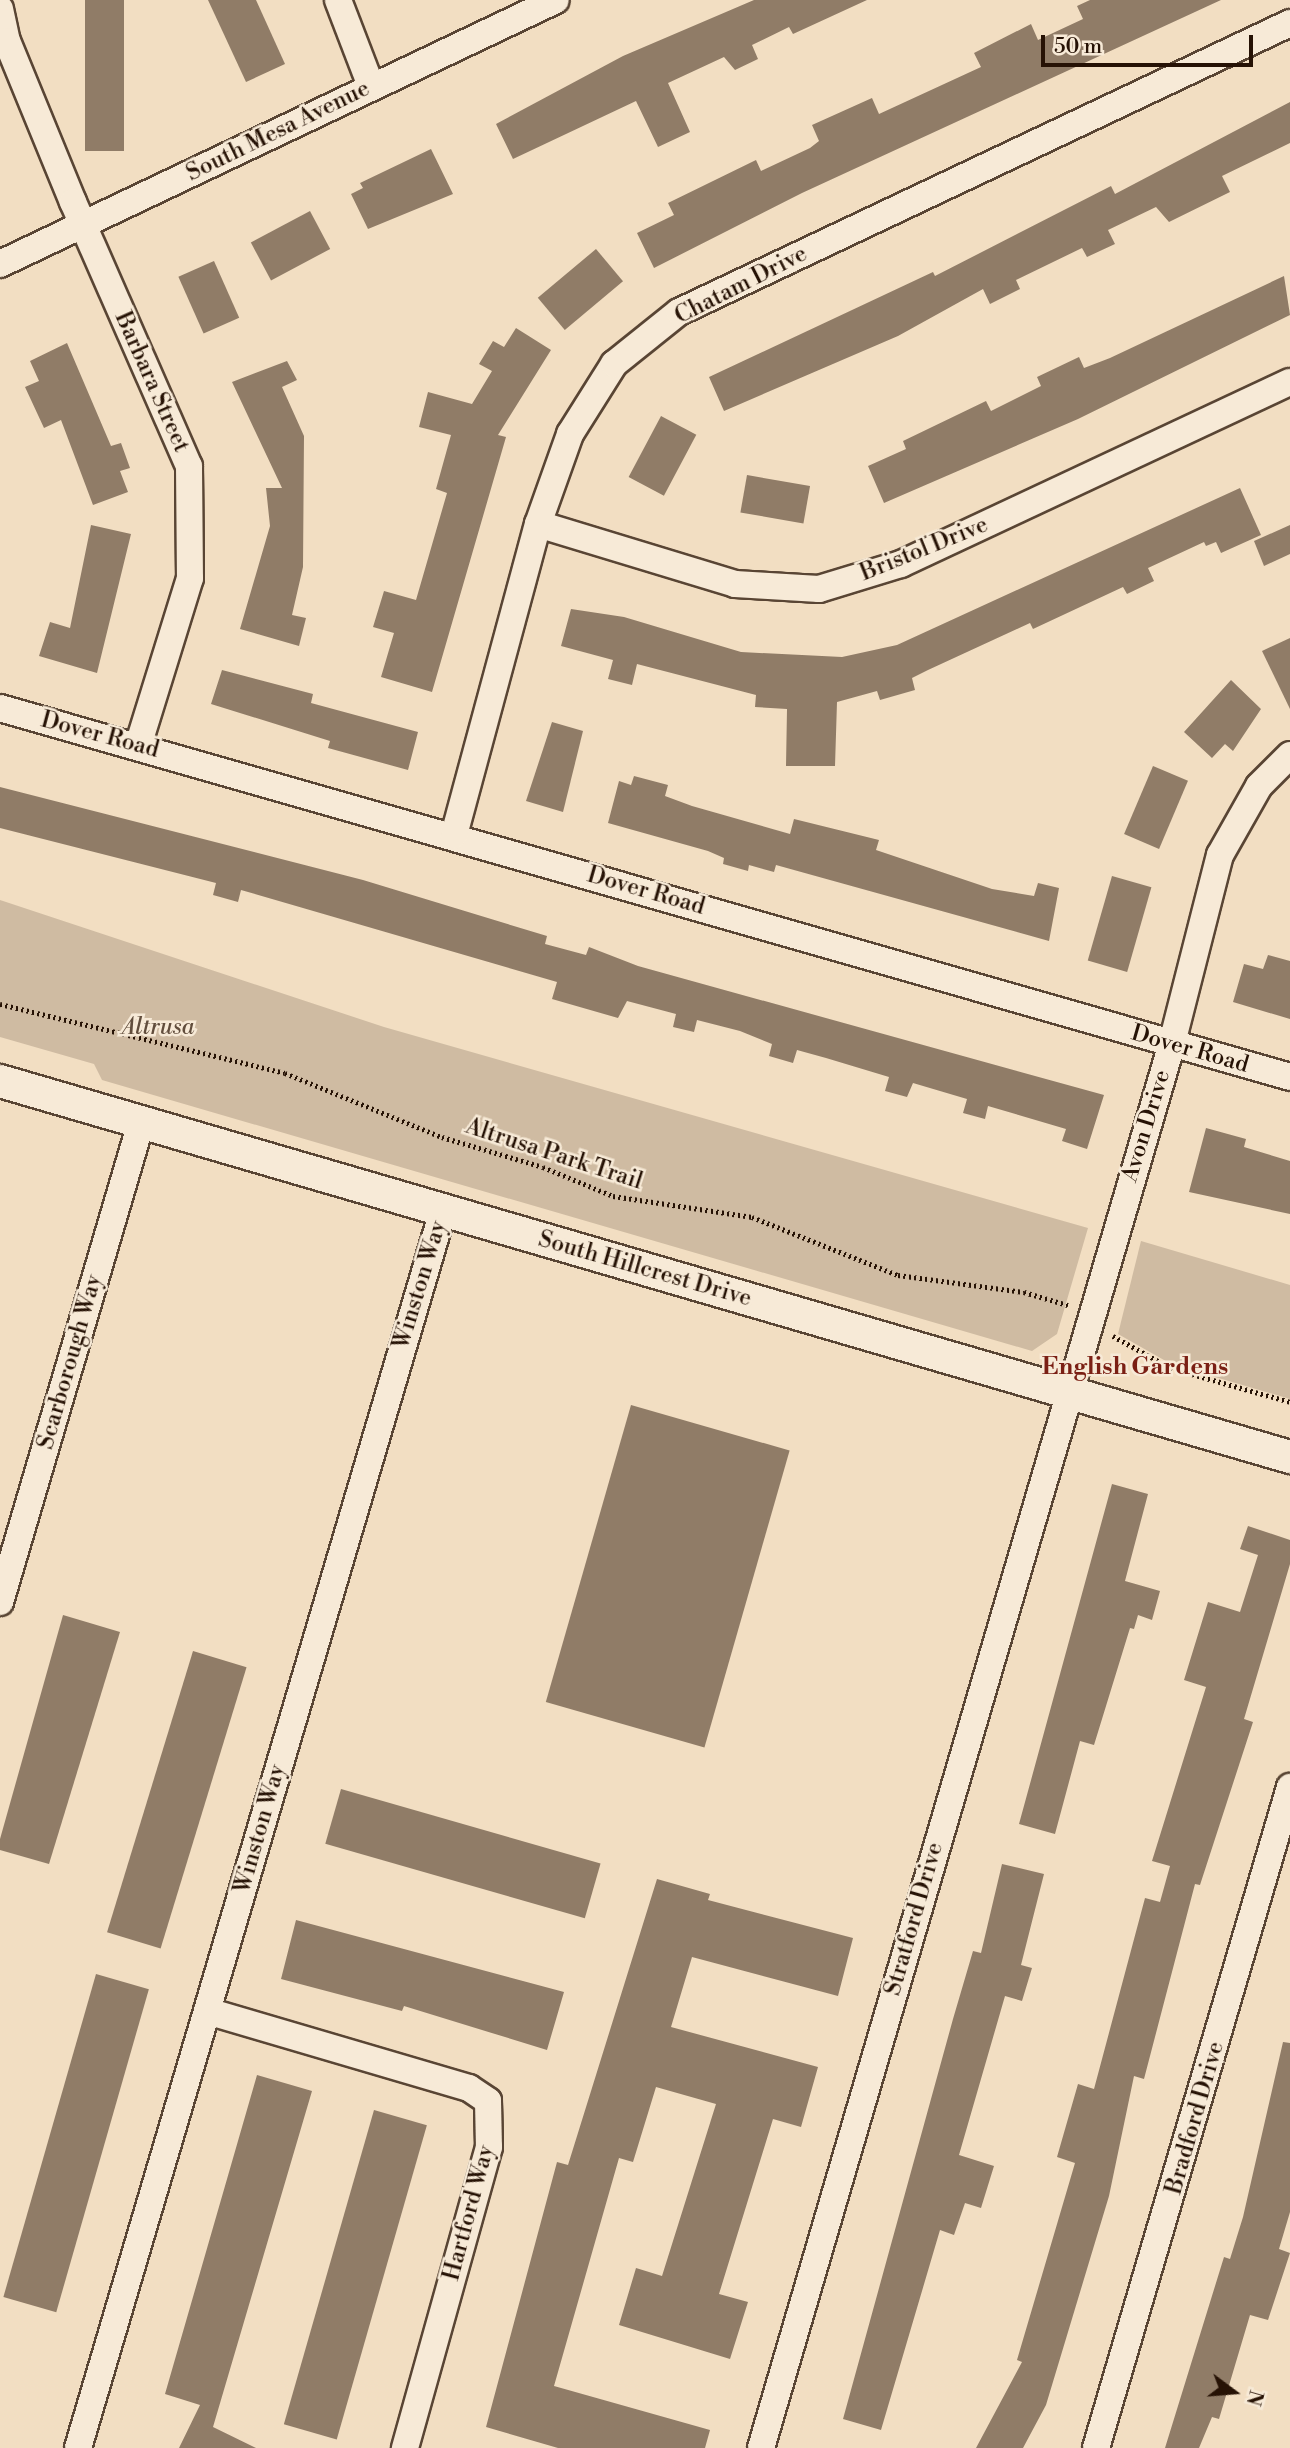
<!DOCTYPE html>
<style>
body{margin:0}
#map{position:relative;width:1290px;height:2448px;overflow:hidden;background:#f2dec2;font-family:"Libre Bodoni",serif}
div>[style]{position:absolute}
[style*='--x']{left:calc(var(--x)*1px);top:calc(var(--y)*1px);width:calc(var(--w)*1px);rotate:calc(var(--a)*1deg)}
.green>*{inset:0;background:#cfbba2}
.building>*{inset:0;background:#907c67;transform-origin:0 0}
.path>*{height:4.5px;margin-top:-2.25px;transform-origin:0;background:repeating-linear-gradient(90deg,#261205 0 2px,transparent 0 5.5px)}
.roads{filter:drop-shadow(2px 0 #594534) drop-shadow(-2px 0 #594534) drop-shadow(0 2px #594534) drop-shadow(0 -2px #594534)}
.minor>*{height:26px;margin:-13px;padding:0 13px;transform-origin:13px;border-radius:13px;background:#f7ead7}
.tertiary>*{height:32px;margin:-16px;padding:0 16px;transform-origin:16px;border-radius:16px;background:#f7ead7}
span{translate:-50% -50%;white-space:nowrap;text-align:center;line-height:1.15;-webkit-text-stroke:5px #f7ead7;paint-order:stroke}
.street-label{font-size:23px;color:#261205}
.park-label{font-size:23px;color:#614d3c;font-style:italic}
.neighbourhood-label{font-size:24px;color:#7a1f14;font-weight:700}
.north{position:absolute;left:1199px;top:2357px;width:70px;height:70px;-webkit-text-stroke:5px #f7ead7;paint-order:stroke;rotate:106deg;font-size:19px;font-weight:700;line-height:28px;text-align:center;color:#261205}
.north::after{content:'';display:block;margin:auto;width:24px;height:32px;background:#261205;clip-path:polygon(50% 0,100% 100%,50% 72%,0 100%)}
.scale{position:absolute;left:1041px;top:35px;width:212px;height:32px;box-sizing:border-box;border:4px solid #261205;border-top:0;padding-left:9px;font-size:21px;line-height:24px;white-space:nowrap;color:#261205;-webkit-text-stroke:5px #f7ead7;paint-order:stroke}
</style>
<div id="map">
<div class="green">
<div style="clip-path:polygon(0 900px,384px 1027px,1088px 1228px,1057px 1334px,1032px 1351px,102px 1080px,94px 1064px,0 1037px)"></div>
<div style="clip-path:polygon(1141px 1241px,1290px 1285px,1290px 1399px,1171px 1364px,1118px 1334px)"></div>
</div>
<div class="building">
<div style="left:85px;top:0;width:39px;height:151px"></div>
<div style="clip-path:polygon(208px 0,256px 0,285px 64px,246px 82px)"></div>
<div style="clip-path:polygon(754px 0,867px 0,793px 34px,789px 27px,752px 45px,758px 59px,735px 70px,724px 57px,668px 83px,690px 132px,658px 147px,636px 101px,513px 159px,496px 124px,623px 56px)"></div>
<div style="clip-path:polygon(1090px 0,1221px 0,802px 193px,654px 268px,637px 233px,674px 215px,668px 203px,756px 160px,761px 171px,810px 148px,819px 141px,812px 125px,872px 98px,879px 114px,981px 67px,974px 53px,1031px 24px,1038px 40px,1083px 19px,1077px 6px)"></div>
<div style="clip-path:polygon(1290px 102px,1290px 143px,1222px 176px,1230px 192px,1169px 222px,1156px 207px,1108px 230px,1115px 244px,1087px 257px,1082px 248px,1016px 280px,1020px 289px,990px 304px,983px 289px,898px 336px,724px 411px,709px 377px,933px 272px,935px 276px,1111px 186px,1115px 194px)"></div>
<div style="clip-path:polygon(431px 149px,453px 194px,368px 229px,351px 194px,363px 188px,360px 183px)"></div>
<div style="left:310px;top:211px;width:43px;height:67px;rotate:62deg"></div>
<div style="left:596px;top:249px;width:42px;height:76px;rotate:50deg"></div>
<div style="left:214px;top:261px;width:62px;height:39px;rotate:66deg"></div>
<div style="clip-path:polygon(1284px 276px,1290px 315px,1078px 419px,884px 503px,868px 466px,906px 449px,903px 441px,986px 401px,991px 411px,1041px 386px,1037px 377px,1079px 357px,1084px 368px,1110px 358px)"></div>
<div style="clip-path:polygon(516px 328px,551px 350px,498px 435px,506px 437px,432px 692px,381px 677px,394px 633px,373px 627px,384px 591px,416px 600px,447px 493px,436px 489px,451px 435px,419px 427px,428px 392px,472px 404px,492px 371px,479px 364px,493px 341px,504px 347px)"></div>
<div style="clip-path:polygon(67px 343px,111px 446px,121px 443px,130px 468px,120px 471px,128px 492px,93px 505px,61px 420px,44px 428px,25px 387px,39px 381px,30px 361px)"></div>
<div style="clip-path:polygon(287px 361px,297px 380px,282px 387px,304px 436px,303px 567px,292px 615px,306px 618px,299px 646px,240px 629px,270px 526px,266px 488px,282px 488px,232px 382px)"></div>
<div style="left:661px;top:416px;width:40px;height:69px;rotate:28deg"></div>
<div style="left:747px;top:475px;width:64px;height:38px;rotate:10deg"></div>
<div style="clip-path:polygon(1240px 488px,1261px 535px,1221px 553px,1216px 542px,1206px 546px,1204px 542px,1148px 568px,1154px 581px,1127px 594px,1123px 587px,1033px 629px,1030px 623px,928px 670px,912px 678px,915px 690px,880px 700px,877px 691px,837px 702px,835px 766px,786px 766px,787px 709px,755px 707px,756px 695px,637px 664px,632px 685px,608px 679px,613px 660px,561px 646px,571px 609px,624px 617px,741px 652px,842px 657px,897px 645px)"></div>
<div style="clip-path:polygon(91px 525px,131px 534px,97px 673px,39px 656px,50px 622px,70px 628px)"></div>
<div style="clip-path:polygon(1290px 525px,1290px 554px,1264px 566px,1254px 541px)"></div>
<div style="clip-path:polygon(1290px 638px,1290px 709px,1262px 651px)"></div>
<div style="clip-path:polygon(222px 670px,313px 694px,311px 703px,418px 732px,408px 770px,328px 748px,330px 741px,211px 704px)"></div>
<div style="clip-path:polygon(1231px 680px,1261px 709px,1233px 751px,1225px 744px,1212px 758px,1184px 732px)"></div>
<div style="clip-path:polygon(552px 722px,583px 731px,563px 812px,526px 801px)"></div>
<div style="left:1153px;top:766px;width:38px;height:74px;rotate:23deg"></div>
<div style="clip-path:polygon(634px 776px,668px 785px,665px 796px,692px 806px,790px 834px,794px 819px,879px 840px,876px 850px,992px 889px,1034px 896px,1038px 883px,1059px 888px,1049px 941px,776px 865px,774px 872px,749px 865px,748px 871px,723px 864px,724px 858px,708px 851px,608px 823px,619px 781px,631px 785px)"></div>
<div style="clip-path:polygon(0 787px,363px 880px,547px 936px,545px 944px,586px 955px,589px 947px,638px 966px,1104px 1095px,1087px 1149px,1062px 1141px,1066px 1129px,988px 1106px,985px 1119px,963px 1113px,967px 1099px,913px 1083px,907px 1097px,885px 1091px,889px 1077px,826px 1058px,797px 1050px,793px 1063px,769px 1056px,772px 1044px,740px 1031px,697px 1020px,694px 1032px,673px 1027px,676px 1014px,627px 1001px,618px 1018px,552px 999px,557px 982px,241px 890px,238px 902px,213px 895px,216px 883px,0 828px)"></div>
<div style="left:1112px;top:876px;width:41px;height:88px;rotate:16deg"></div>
<div style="clip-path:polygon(1268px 955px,1290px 961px,1290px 1019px,1233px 1002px,1244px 964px,1263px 969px)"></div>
<div style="clip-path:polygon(1206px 1128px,1246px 1139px,1244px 1147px,1290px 1161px,1290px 1214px,1189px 1192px)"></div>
<div style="left:631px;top:1405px;width:165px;height:309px;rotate:16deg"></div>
<div style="clip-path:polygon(1112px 1484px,1148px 1494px,1125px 1581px,1160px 1591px,1152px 1620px,1138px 1615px,1134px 1629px,1130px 1628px,1094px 1745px,1080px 1741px,1055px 1834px,1019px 1824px)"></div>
<div style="clip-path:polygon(1248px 1526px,1290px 1540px,1290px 1564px,1244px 1719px,1253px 1722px,1200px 1885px,1195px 1884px,1144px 2079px,1134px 2076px,1109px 2196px,1046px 2405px,1023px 2448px,976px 2448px,1022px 2362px,1017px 2360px,1075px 2163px,1057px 2157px,1078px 2084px,1094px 2089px,1145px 1898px,1160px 1902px,1170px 1866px,1152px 1861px,1206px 1687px,1184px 1680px,1208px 1602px,1240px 1612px,1258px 1555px,1240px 1549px)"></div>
<div style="clip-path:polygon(63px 1615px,120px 1632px,49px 1864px,0 1850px,0 1839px)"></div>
<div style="left:193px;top:1651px;width:56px;height:294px;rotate:17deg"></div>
<div style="left:341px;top:1789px;width:270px;height:57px;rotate:16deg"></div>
<div style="clip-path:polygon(1002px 1864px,1044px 1874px,1021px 1965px,1032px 1968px,1022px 2001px,1005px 1996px,959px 2155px,994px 2166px,981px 2208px,965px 2203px,954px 2235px,940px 2230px,881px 2430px,843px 2419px,953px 2019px,973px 1951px,981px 1953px)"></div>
<div style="clip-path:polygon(657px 1879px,710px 1894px,708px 1900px,853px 1938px,838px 1996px,692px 1957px,671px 2027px,818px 2067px,801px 2127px,773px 2119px,719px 2294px,748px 2302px,730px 2359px,619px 2325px,636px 2268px,662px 2276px,716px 2104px,656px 2087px,633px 2162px,619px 2158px,554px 2386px,710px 2430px,705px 2448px,558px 2448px,486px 2427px,557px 2162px,568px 2165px)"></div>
<div style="clip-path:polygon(296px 1920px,564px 1992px,547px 2050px,404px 2006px,402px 2011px,281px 1979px)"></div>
<div style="left:96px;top:1974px;width:55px;height:336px;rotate:16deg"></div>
<div style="clip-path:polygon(1283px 2042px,1290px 2043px,1290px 2212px,1279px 2249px,1290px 2253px,1268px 2320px,1250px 2315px,1219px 2419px,1212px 2417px,1199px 2448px,1165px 2448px,1224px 2257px,1230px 2259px,1243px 2217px)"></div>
<div style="clip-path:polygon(257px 2075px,312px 2091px,213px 2427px,256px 2448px,179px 2448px,200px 2405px,165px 2394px)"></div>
<div style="left:374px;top:2110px;width:55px;height:327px;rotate:16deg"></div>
</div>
<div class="path">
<div style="--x:0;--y:1004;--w:293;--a:13.6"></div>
<div style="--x:285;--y:1073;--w:170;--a:22.2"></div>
<div style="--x:442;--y:1137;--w:105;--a:16.5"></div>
<div style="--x:543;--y:1167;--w:76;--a:22.5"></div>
<div style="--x:613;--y:1196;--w:141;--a:8.6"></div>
<div style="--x:752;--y:1217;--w:157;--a:21.7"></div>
<div style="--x:898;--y:1275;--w:127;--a:7.7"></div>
<div style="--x:1024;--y:1292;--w:46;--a:16.5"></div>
<div style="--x:1113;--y:1336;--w:66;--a:28.9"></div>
<div style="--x:1171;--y:1368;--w:124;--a:15.9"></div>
</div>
<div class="roads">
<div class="minor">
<div style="--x:338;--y:0;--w:92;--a:69"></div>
<div style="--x:0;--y:9;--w:33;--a:78"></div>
<div style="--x:7;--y:41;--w:174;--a:67.7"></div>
<div style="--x:73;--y:202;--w:288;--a:66.3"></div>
<div style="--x:189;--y:466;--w:112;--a:89.5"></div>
<div style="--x:190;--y:578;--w:176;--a:107.2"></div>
<div style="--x:0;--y:264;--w:615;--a:-25.4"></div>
<div style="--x:538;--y:524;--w:206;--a:16.9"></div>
<div style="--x:735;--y:584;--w:84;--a:3.4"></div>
<div style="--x:819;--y:589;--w:86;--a:-17"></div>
<div style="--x:901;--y:564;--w:429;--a:-25.1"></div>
<div style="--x:0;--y:708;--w:1342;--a:15.96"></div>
<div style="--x:454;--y:835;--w:322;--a:-74.9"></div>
<div style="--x:538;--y:524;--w:96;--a:-70.4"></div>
<div style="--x:570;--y:434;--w:83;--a:-57.8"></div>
<div style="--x:614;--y:364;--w:83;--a:-38.7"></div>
<div style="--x:679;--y:312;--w:676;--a:-25.31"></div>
<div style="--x:0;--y:1602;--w:499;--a:-73.6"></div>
<div style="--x:207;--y:2011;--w:273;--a:16.4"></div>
<div style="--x:469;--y:2088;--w:23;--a:34"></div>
<div style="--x:488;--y:2101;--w:46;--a:88.8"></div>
<div style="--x:489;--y:2147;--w:313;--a:105.6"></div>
<div style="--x:78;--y:2448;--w:1290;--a:-73.56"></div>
<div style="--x:761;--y:2448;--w:1464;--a:-73.69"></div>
<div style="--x:1172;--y:1043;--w:194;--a:-75.7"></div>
<div style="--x:1220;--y:855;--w:79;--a:-60.5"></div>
<div style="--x:1259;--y:786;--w:44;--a:-45"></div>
<div style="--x:1096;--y:2448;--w:689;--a:-73.64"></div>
</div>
<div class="tertiary">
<div style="--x:0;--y:1081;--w:1344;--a:16.25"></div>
</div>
</div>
<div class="street-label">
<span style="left:278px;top:131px;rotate:-26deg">South Mesa Avenue</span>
<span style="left:741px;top:285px;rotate:-27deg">Chatam Drive</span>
<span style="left:152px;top:382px;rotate:66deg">Barbara Street</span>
<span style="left:924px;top:549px;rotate:-22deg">Bristol Drive</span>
<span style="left:100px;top:735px;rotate:15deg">Dover Road</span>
<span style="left:646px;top:891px;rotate:16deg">Dover Road</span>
<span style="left:1190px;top:1049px;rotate:16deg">Dover Road</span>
<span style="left:1146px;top:1126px;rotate:-73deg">Avon Drive</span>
<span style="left:554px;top:1154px;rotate:18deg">Altrusa Park Trail</span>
<span style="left:645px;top:1269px;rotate:16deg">South Hillcrest Drive</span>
<span style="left:420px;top:1285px;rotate:-73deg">Winston Way</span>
<span style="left:70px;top:1362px;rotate:-74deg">Scarborough Way</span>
<span style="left:260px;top:1829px;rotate:-74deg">Winston Way</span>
<span style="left:914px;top:1919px;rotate:-74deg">Stratford Drive</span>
<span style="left:1195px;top:2118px;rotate:-74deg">Bradford Drive</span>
<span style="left:469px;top:2213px;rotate:-75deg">Hartford Way</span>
</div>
<div class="park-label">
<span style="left:158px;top:1027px">Altrusa</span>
</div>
<div class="neighbourhood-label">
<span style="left:1135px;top:1368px">English Gardens</span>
</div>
<div class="north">N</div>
<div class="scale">50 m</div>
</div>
